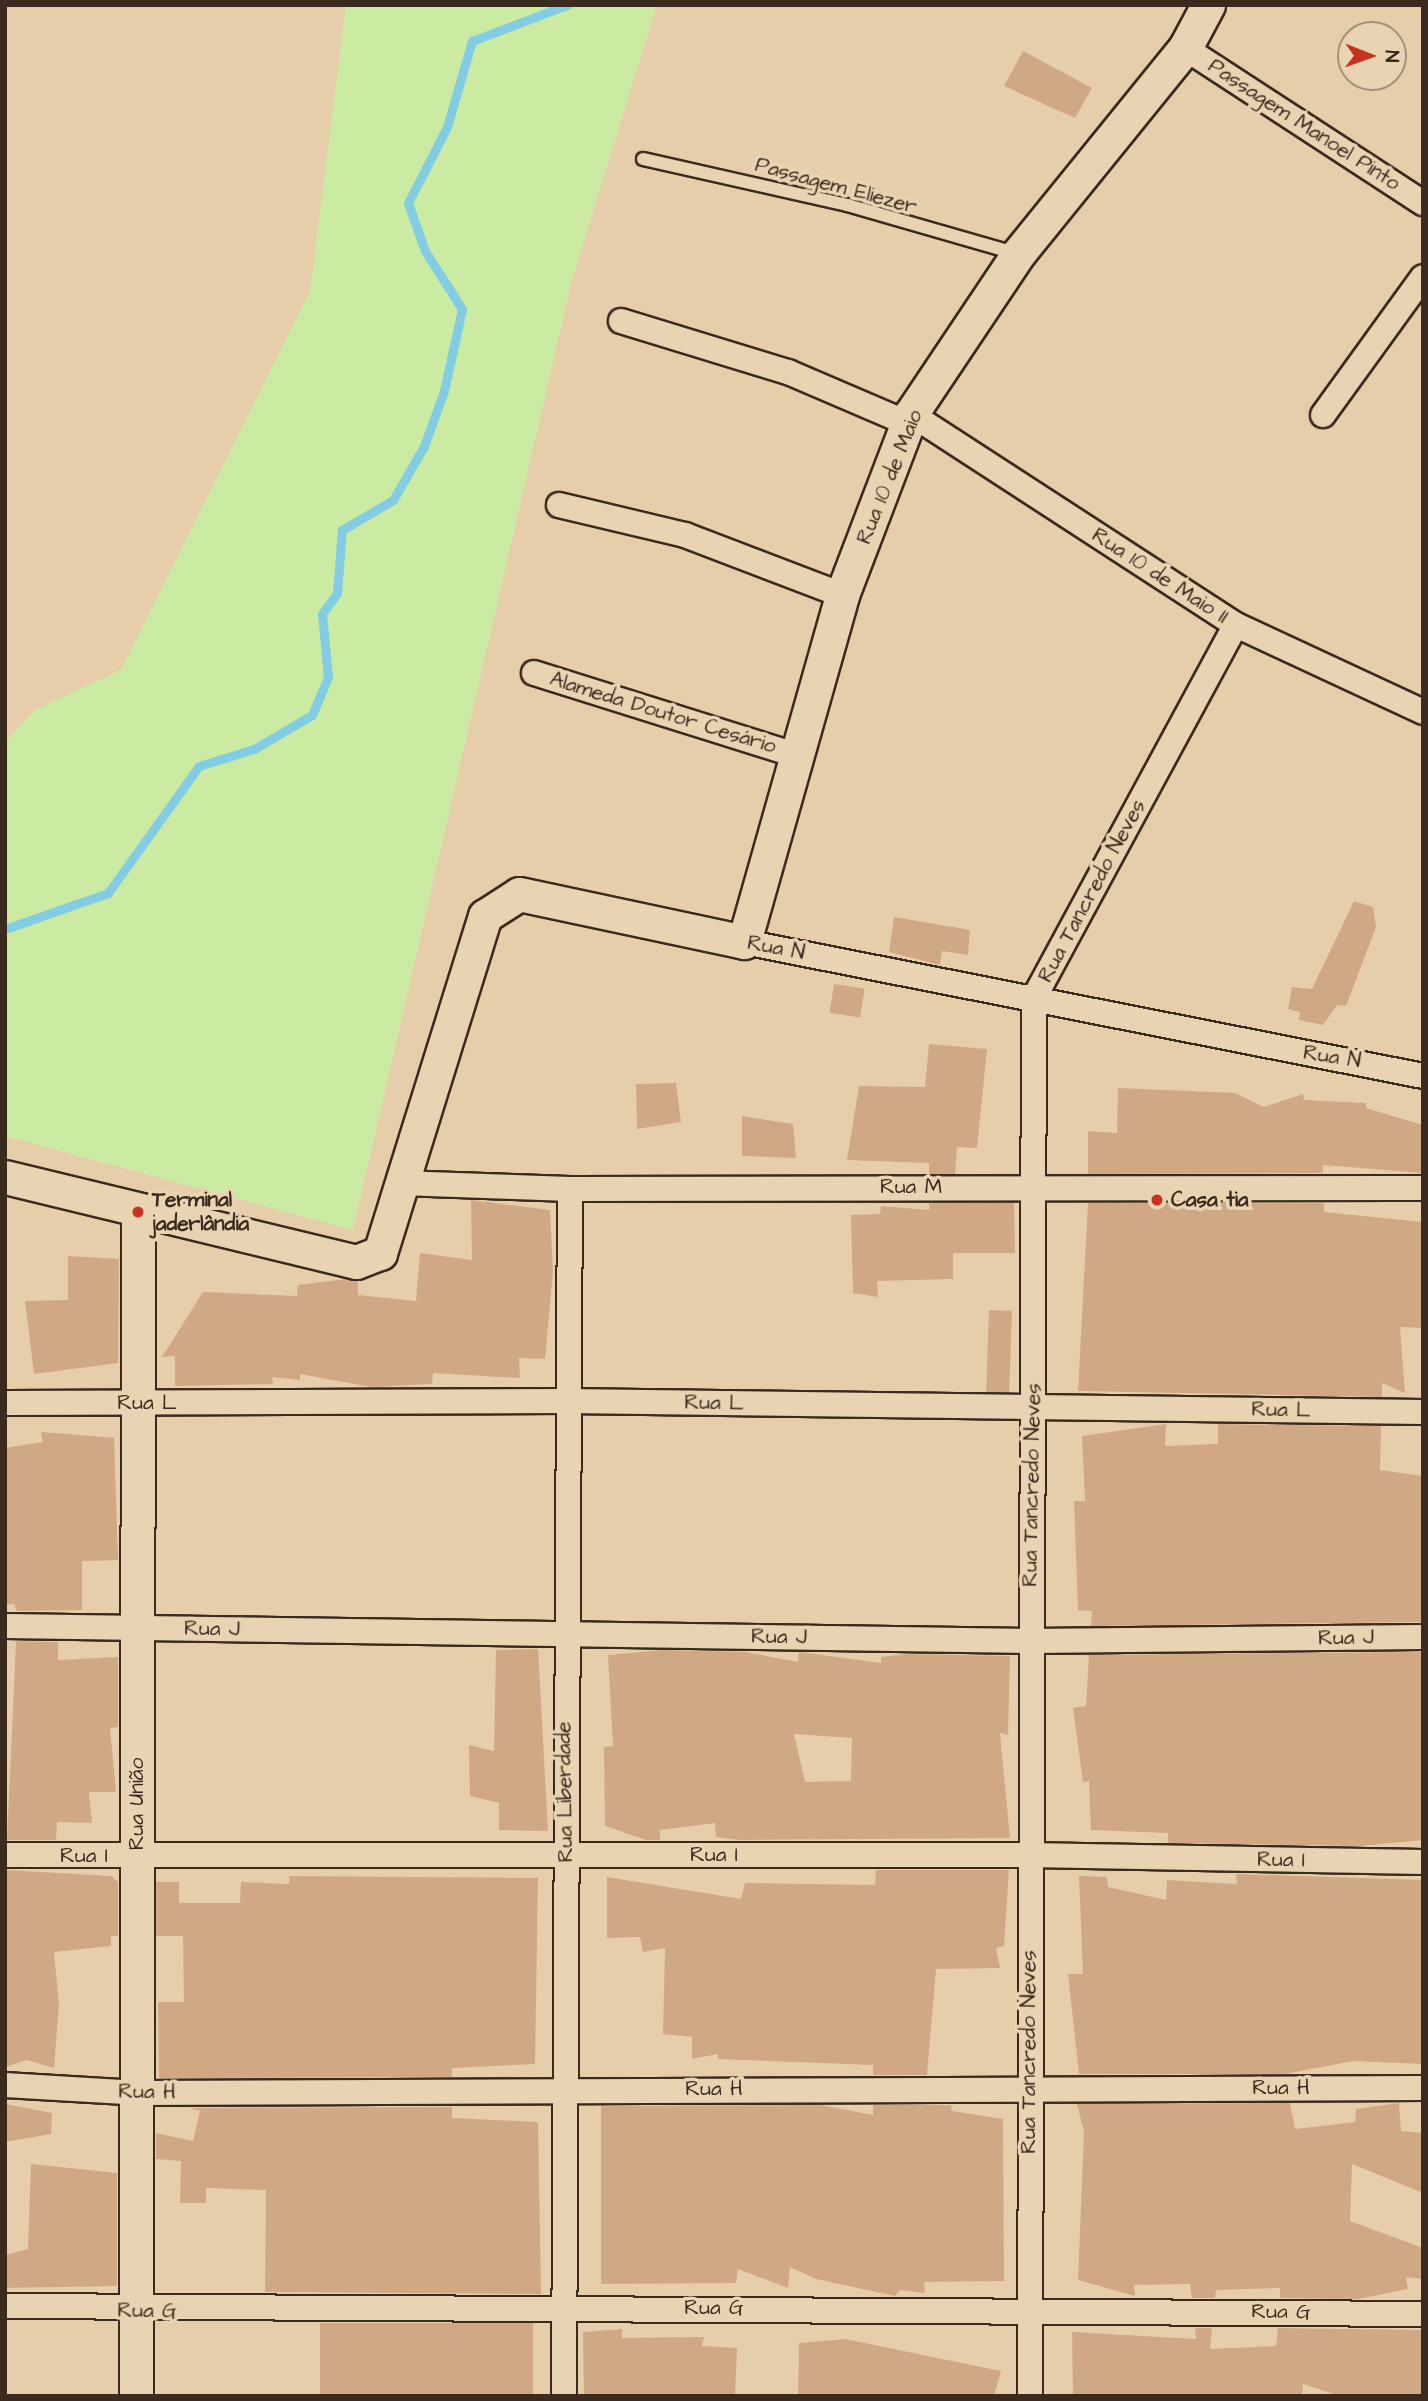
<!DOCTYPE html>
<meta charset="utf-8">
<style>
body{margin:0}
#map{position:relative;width:1428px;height:2401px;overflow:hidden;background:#e6ceab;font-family:"Architects Daughter",sans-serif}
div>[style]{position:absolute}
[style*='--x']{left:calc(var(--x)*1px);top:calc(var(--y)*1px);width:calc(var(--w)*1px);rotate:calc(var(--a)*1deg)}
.green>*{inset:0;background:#cceba2}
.stream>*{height:9px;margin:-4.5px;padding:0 4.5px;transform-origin:4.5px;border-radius:4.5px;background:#82cde3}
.building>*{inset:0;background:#d0a984;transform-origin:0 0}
.roads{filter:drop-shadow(2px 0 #3b2a1e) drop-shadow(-2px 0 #3b2a1e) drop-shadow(0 2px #3b2a1e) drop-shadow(0 -2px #3b2a1e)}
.service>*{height:12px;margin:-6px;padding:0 6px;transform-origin:6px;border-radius:6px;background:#e8d4b2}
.minor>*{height:24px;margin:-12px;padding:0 12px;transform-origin:12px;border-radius:12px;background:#e8d4b2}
.secondary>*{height:33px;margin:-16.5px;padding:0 16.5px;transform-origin:16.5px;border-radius:16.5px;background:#e8d4b2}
.dots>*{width:19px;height:19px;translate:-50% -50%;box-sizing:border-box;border:4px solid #e8d4b2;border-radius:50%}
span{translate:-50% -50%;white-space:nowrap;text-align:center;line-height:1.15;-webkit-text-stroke:7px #e8d4b2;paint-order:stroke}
.street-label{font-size:21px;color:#3b2a1e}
.poi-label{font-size:21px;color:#3b2a1e;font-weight:700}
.left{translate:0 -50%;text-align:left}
.frame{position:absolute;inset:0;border:7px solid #3b2a1e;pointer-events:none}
.north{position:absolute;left:1337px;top:21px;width:70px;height:70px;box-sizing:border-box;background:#e8d4b2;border:2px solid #a39077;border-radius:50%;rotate:91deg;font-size:19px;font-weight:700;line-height:28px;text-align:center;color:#3b2a1e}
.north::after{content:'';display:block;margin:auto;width:24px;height:32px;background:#c8321e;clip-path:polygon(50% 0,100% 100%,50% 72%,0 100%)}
</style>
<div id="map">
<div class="green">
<div style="clip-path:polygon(346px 5px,657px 5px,572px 280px,353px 1230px,5px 1136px,5px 743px,35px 710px,121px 670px,310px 291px)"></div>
</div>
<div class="stream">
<div style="--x:5;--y:929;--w:109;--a:-19.3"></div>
<div style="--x:108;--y:893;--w:156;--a:-54.4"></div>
<div style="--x:199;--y:766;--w:58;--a:-17.2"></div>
<div style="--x:254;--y:749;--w:67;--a:-30.4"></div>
<div style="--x:312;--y:715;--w:41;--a:-67.2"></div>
<div style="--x:328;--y:677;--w:63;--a:-95.4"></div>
<div style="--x:322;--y:614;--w:26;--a:-54"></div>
<div style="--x:337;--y:593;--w:63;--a:-85.5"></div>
<div style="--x:342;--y:530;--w:59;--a:-30.5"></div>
<div style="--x:393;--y:500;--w:62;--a:-60.1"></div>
<div style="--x:424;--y:446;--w:59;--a:-70"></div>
<div style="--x:444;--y:391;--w:84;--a:-77.6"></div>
<div style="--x:462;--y:309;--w:69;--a:-122.5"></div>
<div style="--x:425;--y:251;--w:51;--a:-109.5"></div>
<div style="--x:408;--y:203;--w:85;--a:-62.8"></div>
<div style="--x:447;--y:127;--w:90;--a:-73.8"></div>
<div style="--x:472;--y:41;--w:102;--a:-20.8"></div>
</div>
<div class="building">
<div style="clip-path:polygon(1023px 51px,1092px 88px,1075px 118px,1004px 86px)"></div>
<div style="clip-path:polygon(1354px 901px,1373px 907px,1376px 927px,1346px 1006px,1337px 1005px,1323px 1025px,1299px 1020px,1300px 1012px,1288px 1009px,1292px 987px,1312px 989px)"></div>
<div style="clip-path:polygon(894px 917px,970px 930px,968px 955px,942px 951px,940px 965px,889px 952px)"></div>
<div style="left:834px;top:984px;width:31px;height:29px;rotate:9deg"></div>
<div style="clip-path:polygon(929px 1044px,987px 1049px,977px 1148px,957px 1147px,955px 1174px,929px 1174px,929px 1163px,847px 1160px,859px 1086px,925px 1087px)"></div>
<div style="clip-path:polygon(676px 1083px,681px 1122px,637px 1129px,636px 1084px)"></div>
<div style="clip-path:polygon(1118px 1088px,1235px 1093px,1264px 1107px,1303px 1094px,1304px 1100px,1366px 1103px,1366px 1108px,1423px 1125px,1423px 1173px,1323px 1165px,1323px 1173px,1088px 1174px,1088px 1131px,1117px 1133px)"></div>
<div style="clip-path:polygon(742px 1116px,793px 1124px,796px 1158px,742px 1156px)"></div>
<div style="clip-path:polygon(471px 1200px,550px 1210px,553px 1271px,545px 1359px,519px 1358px,520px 1378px,433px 1373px,432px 1384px,371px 1387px,300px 1374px,300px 1380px,272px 1377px,273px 1384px,175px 1386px,175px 1356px,162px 1357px,203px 1292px,297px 1296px,298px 1285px,346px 1279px,358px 1280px,358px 1295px,416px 1301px,420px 1253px,472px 1260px)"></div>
<div style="clip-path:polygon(929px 1203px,1014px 1203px,1015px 1253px,953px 1253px,953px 1279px,877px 1281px,878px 1297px,853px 1293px,851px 1215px,880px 1214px,881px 1206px,929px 1210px)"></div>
<div style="clip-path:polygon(1088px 1203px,1324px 1203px,1324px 1212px,1423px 1222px,1423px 1328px,1400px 1327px,1405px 1393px,1382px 1383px,1382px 1397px,1078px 1391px)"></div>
<div style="clip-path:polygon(68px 1256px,119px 1259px,118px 1363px,34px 1374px,25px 1301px,68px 1300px)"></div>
<div style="left:989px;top:1310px;width:23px;height:82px;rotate:2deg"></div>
<div style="clip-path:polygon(1166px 1424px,1165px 1446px,1218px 1444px,1218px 1424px,1381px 1426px,1380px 1470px,1423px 1476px,1423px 1622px,1091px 1626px,1092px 1611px,1078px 1610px,1074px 1501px,1085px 1501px,1082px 1436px)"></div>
<div style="clip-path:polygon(41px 1432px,114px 1438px,118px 1560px,82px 1561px,82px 1610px,17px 1611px,14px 1604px,5px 1605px,5px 1448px,43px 1442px)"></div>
<div style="clip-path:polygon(16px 1641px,58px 1642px,58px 1660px,118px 1657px,118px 1727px,110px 1728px,116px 1792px,89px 1792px,92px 1823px,57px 1822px,56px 1840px,7px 1840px)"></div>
<div style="clip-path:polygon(538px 1649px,548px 1831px,499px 1830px,499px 1803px,470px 1796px,469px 1745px,494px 1751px,496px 1650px)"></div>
<div style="clip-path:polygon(evenodd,663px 1650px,745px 1652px,798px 1662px,799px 1652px,807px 1653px,881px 1663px,881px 1657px,907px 1654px,1010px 1656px,1008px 1735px,1000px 1733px,1010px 1838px,740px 1840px,716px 1837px,715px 1823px,660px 1830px,660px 1840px,646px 1840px,605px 1826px,604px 1747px,613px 1746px,608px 1655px,663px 1650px,794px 1734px,852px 1738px,851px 1781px,805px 1782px,794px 1734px)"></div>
<div style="clip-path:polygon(1423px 1652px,1423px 1840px,1361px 1846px,1168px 1843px,1168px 1833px,1091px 1830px,1089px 1781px,1083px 1782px,1073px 1708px,1086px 1706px,1089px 1655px)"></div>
<div style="clip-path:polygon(5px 1870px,111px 1876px,118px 1882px,118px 1936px,111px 1936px,111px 1946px,54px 1952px,59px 2004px,54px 2068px,27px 2060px,5px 2067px)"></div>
<div style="clip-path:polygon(876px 1870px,1009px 1870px,1004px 1946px,996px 1948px,1000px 1968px,936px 1969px,927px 2075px,873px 2075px,873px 2065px,718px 2059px,718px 2054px,692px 2059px,692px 2037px,663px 2034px,665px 1948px,643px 1952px,640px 1937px,607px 1938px,607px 1877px,741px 1899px,745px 1883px,875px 1885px)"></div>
<div style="clip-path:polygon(1236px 1874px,1423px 1880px,1423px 2064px,1353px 2061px,1285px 2074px,1079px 2074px,1068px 1974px,1083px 1974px,1079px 1876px,1107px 1877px,1108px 1887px,1166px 1900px,1167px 1880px,1237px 1884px)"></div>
<div style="clip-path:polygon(289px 1876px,538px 1878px,535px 2064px,452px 2068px,452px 2077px,159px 2078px,158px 2002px,184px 2002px,183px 1936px,156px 1936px,156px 1882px,179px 1882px,179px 1903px,240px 1903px,241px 1882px,289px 1884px)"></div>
<div style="clip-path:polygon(1290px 2103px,1295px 2129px,1355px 2122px,1356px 2109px,1399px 2103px,1401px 2131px,1423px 2133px,1423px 2193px,1352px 2164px,1350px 2221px,1423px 2248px,1423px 2279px,1406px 2277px,1408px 2289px,1358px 2299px,1280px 2298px,1280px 2288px,1216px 2290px,1215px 2298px,1192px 2298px,1190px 2284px,1134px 2285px,1135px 2296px,1078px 2280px,1084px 2132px,1077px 2104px)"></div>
<div style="clip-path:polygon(5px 2104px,52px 2113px,51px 2134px,5px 2142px)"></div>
<div style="clip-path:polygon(821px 2105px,873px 2115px,873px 2105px,951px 2105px,952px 2111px,1003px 2119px,1004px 2281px,924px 2282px,925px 2293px,900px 2290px,895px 2296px,816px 2279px,790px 2267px,788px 2288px,738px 2269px,736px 2283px,601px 2284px,601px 2106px)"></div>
<div style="clip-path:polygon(452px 2107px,452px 2118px,538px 2122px,541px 2294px,265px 2292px,266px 2190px,206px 2188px,206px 2203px,180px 2203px,181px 2161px,156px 2159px,156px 2133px,193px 2141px,200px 2111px,190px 2108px)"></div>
<div style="clip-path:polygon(31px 2164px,117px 2173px,117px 2286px,5px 2288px,5px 2255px,28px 2249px)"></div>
<div style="left:320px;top:2323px;width:213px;height:73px"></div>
<div style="clip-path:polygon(1195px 2328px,1212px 2328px,1210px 2349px,1276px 2346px,1278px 2328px,1423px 2330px,1423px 2396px,1339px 2396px,1303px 2384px,1302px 2396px,1073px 2396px,1072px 2332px,1196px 2339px)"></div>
<div style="clip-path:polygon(622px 2329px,622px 2338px,704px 2337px,702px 2346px,737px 2348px,735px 2396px,584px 2396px,583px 2332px)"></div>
<div style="clip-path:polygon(845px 2339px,1001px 2371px,994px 2396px,798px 2396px,799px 2343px)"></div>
</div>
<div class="roads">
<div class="service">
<div style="--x:643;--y:159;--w:209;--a:12.7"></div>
<div style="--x:847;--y:205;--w:174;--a:16"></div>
</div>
<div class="minor">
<div style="--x:1185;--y:48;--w:284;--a:33.1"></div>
<div style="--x:621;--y:321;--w:175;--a:17"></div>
<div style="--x:788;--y:372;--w:129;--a:23.2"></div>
<div style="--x:911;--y:414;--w:387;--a:33"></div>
<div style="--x:1236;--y:625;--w:206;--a:24.9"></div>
<div style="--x:1323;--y:415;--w:170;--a:-54.1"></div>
<div style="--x:559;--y:505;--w:130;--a:13.4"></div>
<div style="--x:685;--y:535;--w:168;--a:20.9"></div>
<div style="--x:534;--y:673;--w:270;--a:17.4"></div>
<div style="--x:744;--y:942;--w:692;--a:11.16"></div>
<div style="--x:400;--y:1183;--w:170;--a:2"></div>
<div style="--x:570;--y:1189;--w:853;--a:-0.07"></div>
<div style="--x:5;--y:1403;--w:561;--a:-0.2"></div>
<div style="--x:566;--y:1401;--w:857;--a:0.74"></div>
<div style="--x:5;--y:1626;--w:1025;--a:0.84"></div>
<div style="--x:1030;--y:1641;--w:393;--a:-0.6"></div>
<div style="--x:5;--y:1855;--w:1023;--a:0"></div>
<div style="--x:1028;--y:1855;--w:395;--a:1"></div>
<div style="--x:5;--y:2085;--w:133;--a:3.4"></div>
<div style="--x:138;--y:2093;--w:1285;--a:-0.22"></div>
<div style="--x:5;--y:2306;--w:1418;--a:0.32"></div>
<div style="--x:564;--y:2396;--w:1207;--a:-89.72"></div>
<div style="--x:1030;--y:2396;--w:1398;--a:-89.84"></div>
<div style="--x:1034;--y:998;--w:424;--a:-61.6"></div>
</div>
<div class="secondary">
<div style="--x:5;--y:1177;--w:361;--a:13.6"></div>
<div style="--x:356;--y:1262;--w:26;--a:-21"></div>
<div style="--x:380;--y:1253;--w:353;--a:-72.7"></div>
<div style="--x:485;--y:916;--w:40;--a:-32.9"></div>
<div style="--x:519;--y:894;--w:230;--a:12"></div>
<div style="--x:744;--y:942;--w:361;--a:-74.2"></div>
<div style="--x:842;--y:595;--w:194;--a:-69.1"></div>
<div style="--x:911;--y:414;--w:192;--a:-56.2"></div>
<div style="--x:1018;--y:254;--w:265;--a:-51"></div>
<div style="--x:1185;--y:48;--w:49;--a:-61.9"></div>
<div style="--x:136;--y:2396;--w:1184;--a:-89.9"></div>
</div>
</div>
<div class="dots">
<div style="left:1157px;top:1200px;background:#c8321e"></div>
<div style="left:138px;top:1212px;background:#c8321e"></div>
</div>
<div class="street-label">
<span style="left:1304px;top:125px;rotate:33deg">Passagem Manoel Pinto</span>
<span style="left:836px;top:186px;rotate:15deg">Passagem Eliezer</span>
<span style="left:890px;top:477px;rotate:-68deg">Rua 10 de Maio</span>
<span style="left:1160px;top:576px;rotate:33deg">Rua 10 de Maio II</span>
<span style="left:663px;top:713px;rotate:17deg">Alameda Doutor Cesário</span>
<span style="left:1092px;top:891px;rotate:-62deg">Rua Tancredo Neves</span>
<span style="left:776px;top:948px;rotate:11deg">Rua N</span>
<span style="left:1332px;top:1057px;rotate:9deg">Rua N</span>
<span style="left:911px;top:1187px">Rua M</span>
<span style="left:147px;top:1403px">Rua L</span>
<span style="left:714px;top:1403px;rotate:1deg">Rua L</span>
<span style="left:1281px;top:1410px;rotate:1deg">Rua L</span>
<span style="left:1032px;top:1485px;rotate:-89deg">Rua Tancredo Neves</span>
<span style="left:212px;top:1629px;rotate:1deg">Rua J</span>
<span style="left:779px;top:1637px;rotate:1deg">Rua J</span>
<span style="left:1346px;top:1638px;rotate:-1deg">Rua J</span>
<span style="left:565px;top:1792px;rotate:-91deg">Rua Liberdade</span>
<span style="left:137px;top:1804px;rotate:-90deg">Rua União</span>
<span style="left:714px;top:1855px">Rua I</span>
<span style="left:84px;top:1856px">Rua I</span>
<span style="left:1281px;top:1860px;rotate:1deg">Rua I</span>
<span style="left:1029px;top:2052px;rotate:-90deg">Rua Tancredo Neves</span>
<span style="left:1281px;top:2088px">Rua H</span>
<span style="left:714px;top:2089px">Rua H</span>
<span style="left:147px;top:2092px;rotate:1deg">Rua H</span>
<span style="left:714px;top:2308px">Rua G</span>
<span style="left:147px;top:2311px;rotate:1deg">Rua G</span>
<span style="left:1281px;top:2312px;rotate:1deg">Rua G</span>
</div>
<div class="poi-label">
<span class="left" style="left:152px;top:1212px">Terminal<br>jaderlândia</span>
<span class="left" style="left:1171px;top:1200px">Casa tia</span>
</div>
<div class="frame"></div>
<div class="north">N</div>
</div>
